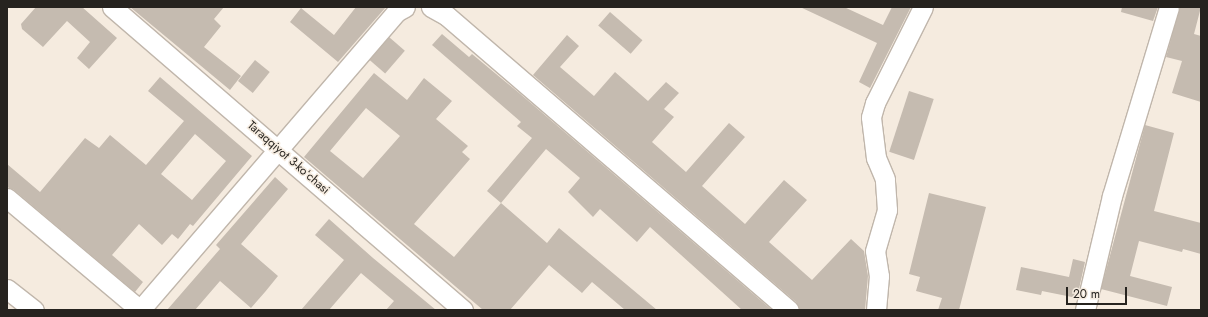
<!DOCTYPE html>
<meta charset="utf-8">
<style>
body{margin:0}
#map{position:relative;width:1208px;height:317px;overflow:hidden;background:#f5ebdf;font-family:Jost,sans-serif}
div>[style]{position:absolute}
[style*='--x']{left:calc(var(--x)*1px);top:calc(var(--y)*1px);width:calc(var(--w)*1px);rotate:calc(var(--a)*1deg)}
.building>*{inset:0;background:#c5bbb0;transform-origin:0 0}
.roads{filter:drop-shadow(1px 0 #c0b6ab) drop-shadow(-1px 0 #c0b6ab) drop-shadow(0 1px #c0b6ab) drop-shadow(0 -1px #c0b6ab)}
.street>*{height:19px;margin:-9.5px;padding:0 9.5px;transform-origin:9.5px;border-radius:9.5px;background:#fff}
span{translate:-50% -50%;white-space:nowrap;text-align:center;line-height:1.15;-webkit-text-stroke:3px #f5ebdf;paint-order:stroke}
.street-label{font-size:12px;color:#26231f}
.frame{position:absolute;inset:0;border:8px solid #26231f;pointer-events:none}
.scale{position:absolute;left:1066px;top:287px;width:61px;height:18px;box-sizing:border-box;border:2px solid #26231f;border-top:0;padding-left:5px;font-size:12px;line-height:14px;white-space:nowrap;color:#26231f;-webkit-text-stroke:3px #f5ebdf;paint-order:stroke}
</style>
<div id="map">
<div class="building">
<div style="clip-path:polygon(36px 7px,82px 7px,117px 38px,89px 69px,77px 58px,90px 42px,67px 21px,43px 47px,22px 29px,21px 24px)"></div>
<div style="clip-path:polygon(130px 7px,224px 7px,214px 19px,221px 26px,204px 47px,241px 76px,230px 90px)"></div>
<div style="clip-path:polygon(356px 7px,386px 7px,338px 62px,290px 22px,301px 8px,334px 35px)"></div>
<div style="clip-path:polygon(800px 7px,844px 7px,883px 25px,892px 7px,911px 7px,870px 88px,859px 82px,877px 43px)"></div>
<div style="clip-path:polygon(1122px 7px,1158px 7px,1153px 21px,1121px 12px)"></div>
<div style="clip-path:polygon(1180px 7px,1201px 7px,1194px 34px,1201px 36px,1201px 102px,1172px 93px,1182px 61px,1166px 57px)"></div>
<div style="left:610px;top:12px;width:43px;height:18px;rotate:41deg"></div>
<div style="clip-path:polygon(442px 34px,469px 57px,472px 54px,518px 92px,772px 310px,742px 310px,650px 227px,637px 242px,600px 209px,593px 217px,568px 192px,580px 178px,546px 149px,501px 203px,487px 191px,532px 138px,517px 126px,521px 122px,432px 45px)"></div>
<div style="clip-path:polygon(567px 35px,579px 46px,560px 67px,594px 96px,615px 72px,648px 101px,666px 82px,679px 93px,664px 109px,674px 117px,652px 142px,686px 172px,729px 123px,745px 137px,702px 186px,745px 224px,784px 180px,807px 200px,769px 242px,812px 280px,851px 239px,864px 251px,868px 276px,865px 310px,800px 310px,796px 302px,533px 75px)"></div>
<div style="left:389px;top:37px;width:21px;height:30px;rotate:41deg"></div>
<div style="left:255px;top:60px;width:19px;height:27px;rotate:39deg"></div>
<div style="clip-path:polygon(evenodd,374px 73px,407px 100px,424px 78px,452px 101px,436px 119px,468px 146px,462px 152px,470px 159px,414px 224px,454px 257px,501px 203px,547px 243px,559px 228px,657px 310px,625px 310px,592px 282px,582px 293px,549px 265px,510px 310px,483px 310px,304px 157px,374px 73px,366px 108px,400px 136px,363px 178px,330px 151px,366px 108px)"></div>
<div style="clip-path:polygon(evenodd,160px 77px,252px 156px,193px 226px,190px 224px,178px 239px,172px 234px,162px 245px,139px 224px,112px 255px,143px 282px,135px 292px,14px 190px,7px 187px,7px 164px,40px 192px,85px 138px,99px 148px,110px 135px,146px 165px,184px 121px,148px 91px,160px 77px,195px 134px,226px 161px,192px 200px,161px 174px,195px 134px)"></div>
<div style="left:909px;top:91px;width:26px;height:64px;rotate:18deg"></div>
<div style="clip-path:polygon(1145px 125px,1174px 133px,1154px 211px,1201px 223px,1201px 254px,1183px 249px,1182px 252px,1139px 241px,1130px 276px,1172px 287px,1167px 306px,1101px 289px)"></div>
<div style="clip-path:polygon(275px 177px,288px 189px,241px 244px,278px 276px,265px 292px,251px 308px,220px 281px,195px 310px,167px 310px,220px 249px,216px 245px)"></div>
<div style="clip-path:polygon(929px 193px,986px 207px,959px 310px,938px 310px,942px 298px,916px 291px,920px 277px,909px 274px)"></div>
<div style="clip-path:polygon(329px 219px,373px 258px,436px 310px,386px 310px,394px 301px,361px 273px,329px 310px,301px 310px,344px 260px,315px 235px)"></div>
<div style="clip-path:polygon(1073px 259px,1085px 262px,1077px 298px,1042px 291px,1041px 295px,1016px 290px,1021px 267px,1069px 277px)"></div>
</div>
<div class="roads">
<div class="street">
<div style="--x:112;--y:7;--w:464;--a:40.8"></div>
<div style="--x:431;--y:7;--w:18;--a:29"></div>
<div style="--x:447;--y:16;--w:451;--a:40.7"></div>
<div style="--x:7;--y:198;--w:174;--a:40.1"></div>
<div style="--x:7;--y:289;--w:34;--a:38"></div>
<div style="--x:140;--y:310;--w:393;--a:-49.3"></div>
<div style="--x:396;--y:12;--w:10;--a:-29"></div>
<div style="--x:876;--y:310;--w:34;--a:-85"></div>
<div style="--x:879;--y:276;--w:25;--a:-99"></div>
<div style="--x:875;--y:251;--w:43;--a:-73.7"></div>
<div style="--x:887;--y:210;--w:31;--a:-94"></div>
<div style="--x:885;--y:179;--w:23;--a:-113"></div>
<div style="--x:876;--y:158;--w:41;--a:-97"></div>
<div style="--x:871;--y:117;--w:15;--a:-74"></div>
<div style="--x:875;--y:103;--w:107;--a:-63.4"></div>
<div style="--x:1085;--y:310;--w:117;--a:-76.7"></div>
<div style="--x:1112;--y:196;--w:197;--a:-73.2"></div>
</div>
</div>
<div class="street-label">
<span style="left:288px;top:158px;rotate:41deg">Taraqqiyot 3-koʻchasi</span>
</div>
<div class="frame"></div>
<div class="scale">20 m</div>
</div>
